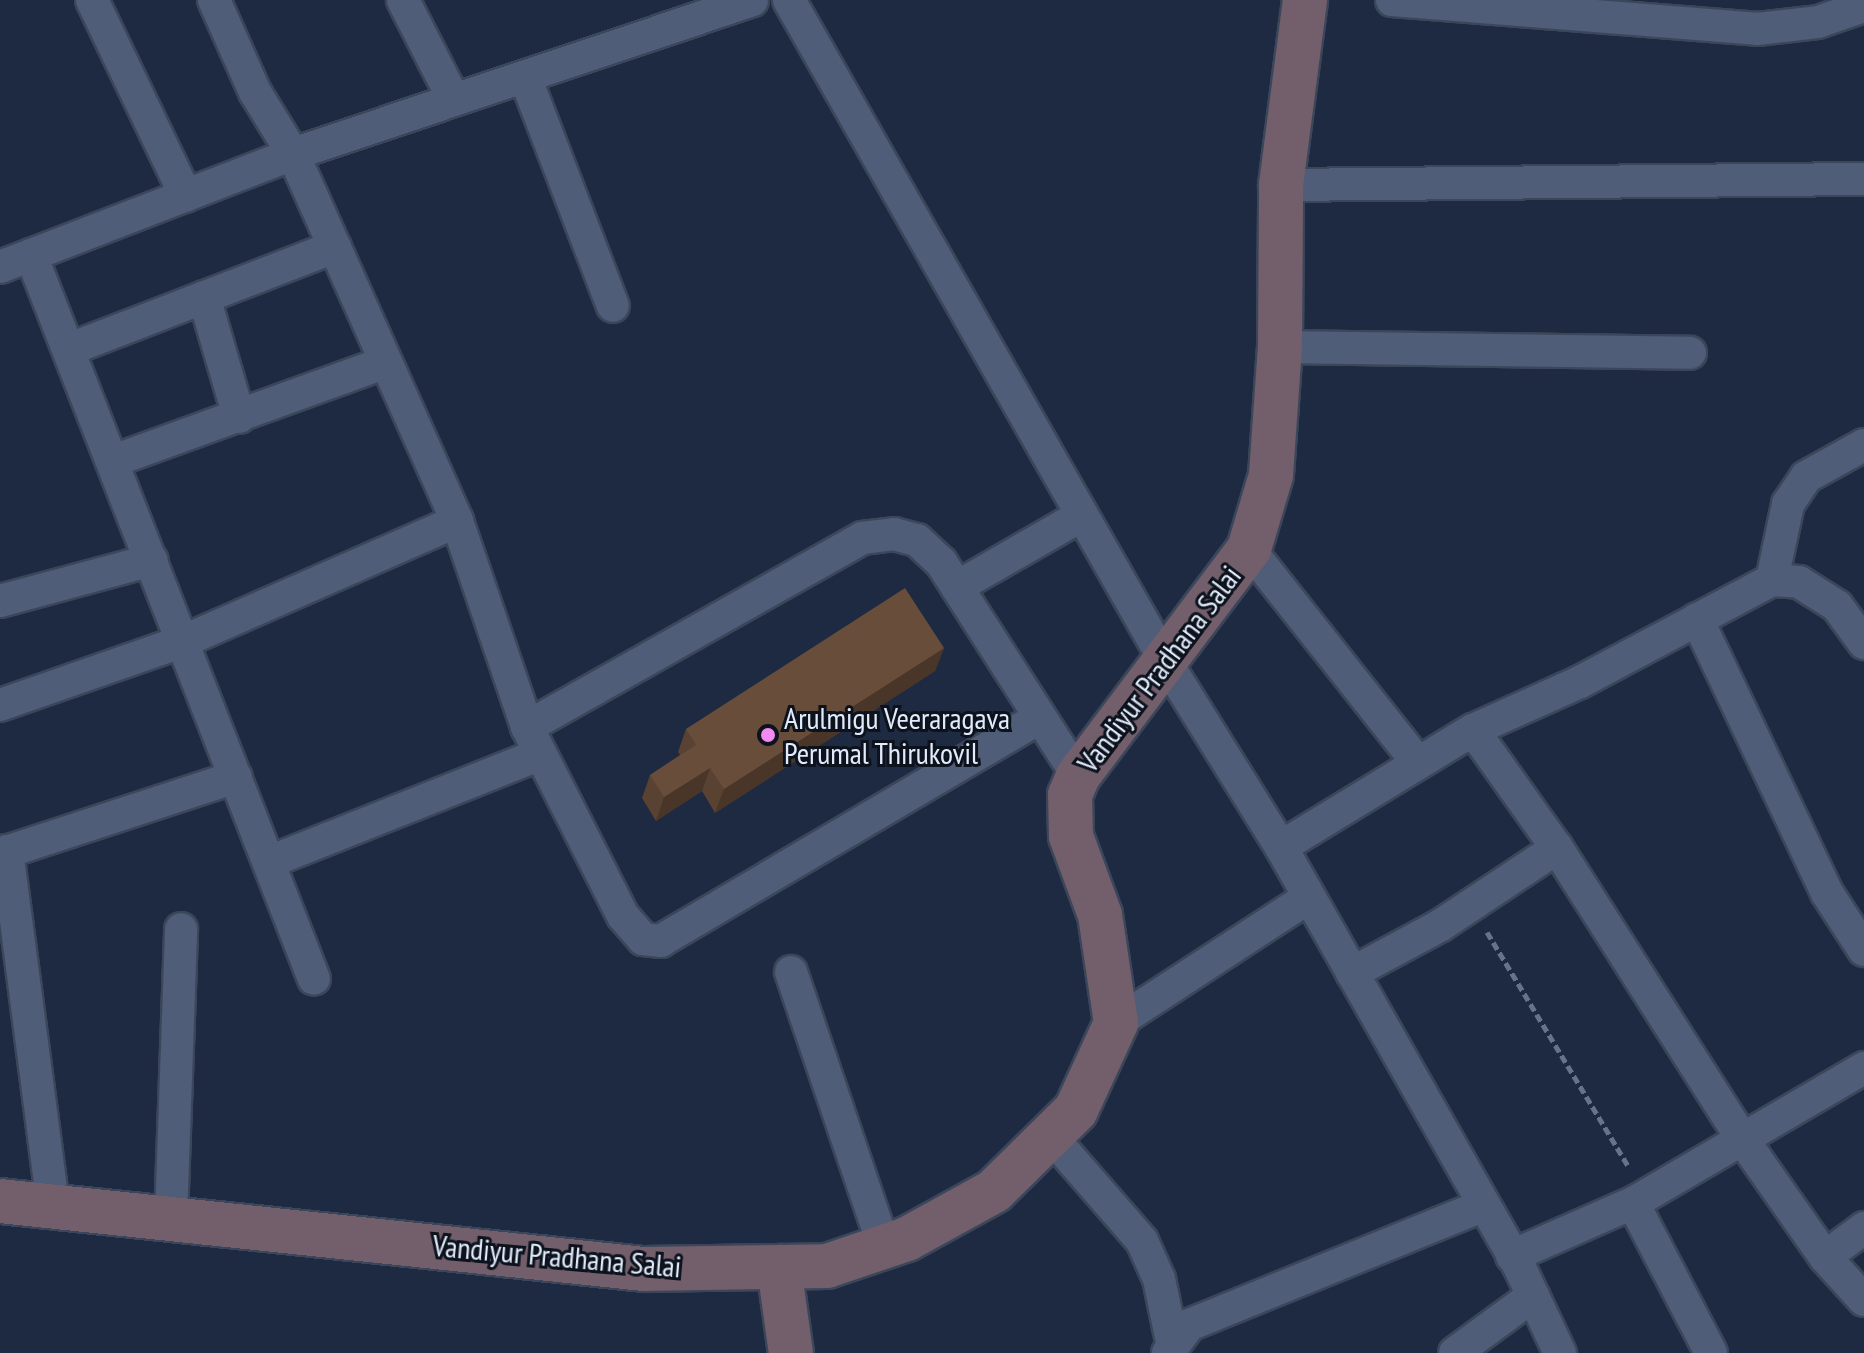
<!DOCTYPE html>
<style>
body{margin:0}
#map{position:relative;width:1864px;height:1353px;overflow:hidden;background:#1d2a41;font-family:"PT Sans Narrow",sans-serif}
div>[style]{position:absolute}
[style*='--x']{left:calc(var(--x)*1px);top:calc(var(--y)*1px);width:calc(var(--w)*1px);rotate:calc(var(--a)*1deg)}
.path>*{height:5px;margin-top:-2.5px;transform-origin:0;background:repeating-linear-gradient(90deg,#677387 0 8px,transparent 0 12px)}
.roads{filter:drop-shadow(2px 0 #3c465a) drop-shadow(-2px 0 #3c465a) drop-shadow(0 2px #3c465a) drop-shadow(0 -2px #3c465a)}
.street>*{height:32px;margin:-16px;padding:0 16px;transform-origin:16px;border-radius:16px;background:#4f5d78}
.secondary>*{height:44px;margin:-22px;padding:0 22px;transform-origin:22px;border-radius:22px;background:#735e6b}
.wall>*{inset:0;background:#594232}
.shaded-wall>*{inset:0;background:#493629}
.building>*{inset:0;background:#684d3a}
.dots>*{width:22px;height:22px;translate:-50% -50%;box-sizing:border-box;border:4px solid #0d131d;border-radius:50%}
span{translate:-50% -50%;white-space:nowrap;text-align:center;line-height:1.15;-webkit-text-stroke:6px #0d131d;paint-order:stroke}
.street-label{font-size:30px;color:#e2ebfb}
.poi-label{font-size:30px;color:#e2ebfb}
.left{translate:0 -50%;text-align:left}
</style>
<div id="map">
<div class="path">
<div style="--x:1487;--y:932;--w:275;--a:58.9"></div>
</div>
<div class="roads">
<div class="street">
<div style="--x:92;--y:0;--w:217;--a:64.4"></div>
<div style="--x:214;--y:0;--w:101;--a:66"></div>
<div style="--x:255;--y:92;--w:73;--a:58.5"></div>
<div style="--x:293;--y:154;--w:402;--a:65.9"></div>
<div style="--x:457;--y:521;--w:218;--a:71.2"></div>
<div style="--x:403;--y:0;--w:112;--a:63"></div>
<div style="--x:789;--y:0;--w:764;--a:60.35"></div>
<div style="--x:1167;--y:664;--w:216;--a:58.1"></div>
<div style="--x:1281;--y:847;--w:482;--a:60.4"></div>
<div style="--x:1519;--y:1266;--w:96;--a:64.8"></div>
<div style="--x:1392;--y:0;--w:366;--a:4.5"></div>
<div style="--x:1757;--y:29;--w:61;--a:-6.5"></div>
<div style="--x:1818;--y:22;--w:49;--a:-19.2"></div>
<div style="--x:525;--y:77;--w:245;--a:69"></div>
<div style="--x:1281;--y:185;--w:583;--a:-0.59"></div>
<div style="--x:31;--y:255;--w:777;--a:68.65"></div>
<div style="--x:0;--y:267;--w:314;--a:-21.1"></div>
<div style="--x:293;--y:154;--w:484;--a:-18.5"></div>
<div style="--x:204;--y:297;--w:125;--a:73.7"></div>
<div style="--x:1280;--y:347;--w:410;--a:0.8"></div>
<div style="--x:70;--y:349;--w:284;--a:-21.1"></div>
<div style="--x:113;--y:461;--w:290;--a:-19.9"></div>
<div style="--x:1249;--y:549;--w:273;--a:51.7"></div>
<div style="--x:1772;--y:580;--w:78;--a:-78.1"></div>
<div style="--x:1788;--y:504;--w:32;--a:-56"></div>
<div style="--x:1806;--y:477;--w:66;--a:-28.9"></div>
<div style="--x:957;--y:587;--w:144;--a:-29.9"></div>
<div style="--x:0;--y:601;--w:157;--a:-15.1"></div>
<div style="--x:1697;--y:619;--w:303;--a:64.6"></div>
<div style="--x:1827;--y:893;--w:68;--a:57"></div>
<div style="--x:0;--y:705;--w:195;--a:-19.2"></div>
<div style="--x:184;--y:641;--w:298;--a:-23.7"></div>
<div style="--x:1039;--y:718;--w:439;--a:149.5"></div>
<div style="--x:661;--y:941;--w:18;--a:-174"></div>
<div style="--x:643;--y:939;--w:30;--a:-131"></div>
<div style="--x:623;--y:916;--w:212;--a:-116.9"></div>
<div style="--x:527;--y:727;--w:385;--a:-29.4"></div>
<div style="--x:862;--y:538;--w:32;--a:-7"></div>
<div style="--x:894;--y:534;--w:24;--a:15"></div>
<div style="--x:917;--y:540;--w:33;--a:43"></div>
<div style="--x:941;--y:562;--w:254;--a:57.4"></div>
<div style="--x:1473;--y:730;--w:145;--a:54.6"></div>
<div style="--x:1557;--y:848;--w:346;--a:57.5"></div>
<div style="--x:1743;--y:1140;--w:143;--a:55"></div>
<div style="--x:1825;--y:1257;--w:58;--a:47.8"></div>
<div style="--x:1281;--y:847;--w:225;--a:-31.4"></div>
<div style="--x:1473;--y:730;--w:117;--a:-24.2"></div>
<div style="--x:1580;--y:682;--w:217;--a:-28"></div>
<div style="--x:1772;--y:580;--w:27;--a:4"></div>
<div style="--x:1799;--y:582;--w:45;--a:32.3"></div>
<div style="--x:1837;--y:606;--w:46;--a:53.9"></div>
<div style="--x:7;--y:851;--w:359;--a:82.6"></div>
<div style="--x:0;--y:854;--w:248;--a:-18.1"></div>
<div style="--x:269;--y:862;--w:292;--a:-21.7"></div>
<div style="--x:791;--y:972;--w:289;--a:71.3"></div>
<div style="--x:1352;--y:973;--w:101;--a:-28.3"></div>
<div style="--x:1441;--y:925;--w:139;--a:-33.6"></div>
<div style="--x:1116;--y:1023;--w:230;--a:-33.1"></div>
<div style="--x:1050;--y:1135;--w:140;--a:49"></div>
<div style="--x:1142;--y:1241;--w:42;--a:65.9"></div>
<div style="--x:1159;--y:1279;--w:64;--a:78.3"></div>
<div style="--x:1633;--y:1203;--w:169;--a:62.5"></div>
<div style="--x:171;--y:1219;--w:290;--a:-88"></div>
<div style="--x:1512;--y:1256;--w:132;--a:-23.7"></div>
<div style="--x:1633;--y:1203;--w:268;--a:-30.3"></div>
<div style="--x:1825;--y:1257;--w:49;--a:-36.6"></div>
<div style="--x:1168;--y:1353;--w:35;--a:-53"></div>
<div style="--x:1189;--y:1325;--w:318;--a:-22.1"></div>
<div style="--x:1455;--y:1353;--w:97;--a:-36.2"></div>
</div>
<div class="secondary">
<div style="--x:0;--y:1201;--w:648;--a:6.03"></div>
<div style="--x:644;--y:1269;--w:183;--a:-0.9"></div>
<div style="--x:827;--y:1266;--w:84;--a:-18.6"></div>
<div style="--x:907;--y:1239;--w:99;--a:-28.9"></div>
<div style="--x:994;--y:1191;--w:115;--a:-44.6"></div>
<div style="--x:1076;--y:1110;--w:96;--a:-65.3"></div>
<div style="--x:1116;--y:1023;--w:109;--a:-98.4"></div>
<div style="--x:1100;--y:915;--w:84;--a:-110.2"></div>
<div style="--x:1071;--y:836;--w:41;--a:-91.4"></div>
<div style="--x:1070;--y:795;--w:21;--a:-67"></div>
<div style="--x:1078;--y:776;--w:284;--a:-53"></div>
<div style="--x:1249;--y:549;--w:77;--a:-73.4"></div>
<div style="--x:1271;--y:475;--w:128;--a:-86"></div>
<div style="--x:1280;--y:347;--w:162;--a:-89.6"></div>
<div style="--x:1281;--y:185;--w:187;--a:-82.6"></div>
<div style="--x:779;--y:1267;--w:87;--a:82.1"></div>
</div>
</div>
<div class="wall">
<div style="clip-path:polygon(944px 648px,935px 671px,715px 813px,702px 791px,656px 821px,642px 798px,650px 775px,680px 755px,678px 752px,686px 729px)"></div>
</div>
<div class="shaded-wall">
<div style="clip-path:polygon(944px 648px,935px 671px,715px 813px,724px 789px)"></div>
<div style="clip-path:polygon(710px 768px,702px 791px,656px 821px,664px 797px)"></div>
</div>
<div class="building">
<div style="clip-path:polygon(905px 588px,944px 648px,724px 789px,710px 768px,664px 797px,650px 775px,696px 745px,686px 729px)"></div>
</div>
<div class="dots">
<div style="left:768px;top:735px;background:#f38af1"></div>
</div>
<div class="street-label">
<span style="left:1159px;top:669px;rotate:-53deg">Vandiyur Pradhana Salai</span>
<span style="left:557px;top:1256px;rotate:5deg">Vandiyur Pradhana Salai</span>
</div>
<div class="poi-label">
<span class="left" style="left:784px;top:735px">Arulmigu Veeraragava<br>Perumal Thirukovil</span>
</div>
</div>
